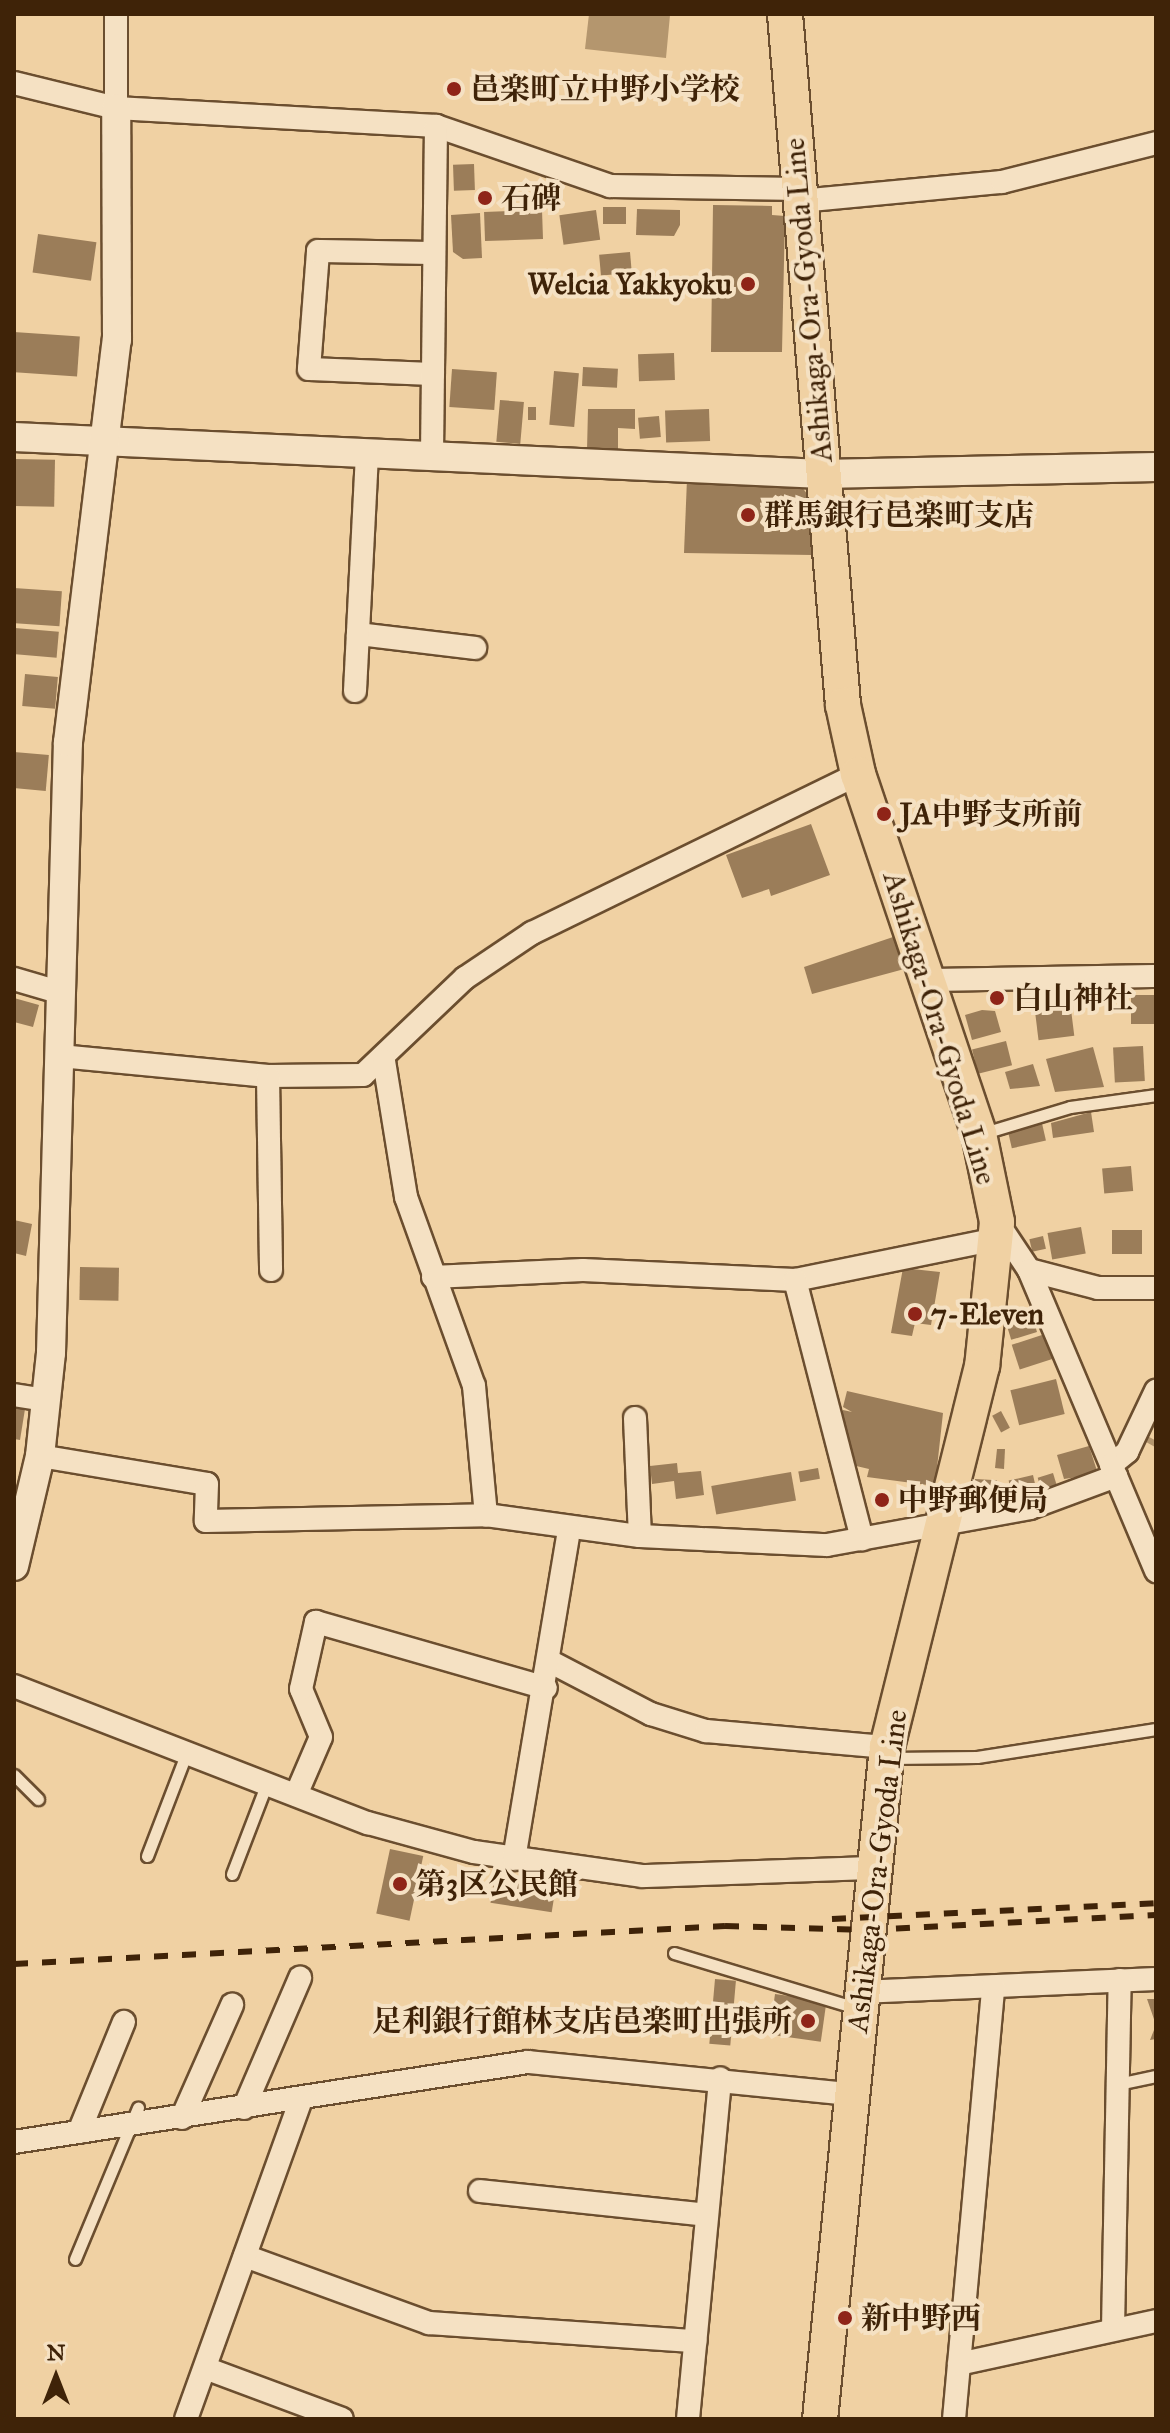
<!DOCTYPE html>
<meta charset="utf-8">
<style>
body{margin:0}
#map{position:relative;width:1170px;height:2433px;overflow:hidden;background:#f0d1a3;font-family:"IM FELL Great Primer","Noto Serif JP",serif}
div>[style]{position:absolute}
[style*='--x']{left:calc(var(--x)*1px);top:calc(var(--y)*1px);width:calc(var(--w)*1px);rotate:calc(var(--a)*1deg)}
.water>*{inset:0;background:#b4966e}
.stream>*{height:6px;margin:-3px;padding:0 3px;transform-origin:3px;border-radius:3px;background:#b4966e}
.building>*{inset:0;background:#9b7d59;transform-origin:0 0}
.roads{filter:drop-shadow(2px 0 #6b4e2f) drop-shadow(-2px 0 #6b4e2f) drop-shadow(0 2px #6b4e2f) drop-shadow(0 -2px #6b4e2f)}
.service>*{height:11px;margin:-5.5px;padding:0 5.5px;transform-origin:5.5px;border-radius:5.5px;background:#f5e1c3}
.minor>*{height:22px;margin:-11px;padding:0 11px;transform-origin:11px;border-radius:11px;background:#f5e1c3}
.tertiary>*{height:28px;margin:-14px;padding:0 14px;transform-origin:14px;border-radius:14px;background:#f5e1c3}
.primary>*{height:34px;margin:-17px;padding:0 17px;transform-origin:17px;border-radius:17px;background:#f0d1a3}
.rail>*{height:6px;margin-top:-3px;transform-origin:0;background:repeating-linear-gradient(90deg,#3f2308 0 14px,transparent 0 28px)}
.dots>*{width:22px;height:22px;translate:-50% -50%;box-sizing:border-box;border:4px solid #f5e1c3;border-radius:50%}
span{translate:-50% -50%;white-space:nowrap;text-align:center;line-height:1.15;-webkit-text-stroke:8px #f5e1c3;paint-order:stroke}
.poi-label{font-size:30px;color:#3f2308;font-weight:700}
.left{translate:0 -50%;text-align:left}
.right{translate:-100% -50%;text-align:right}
.street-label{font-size:30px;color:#3f2308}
.frame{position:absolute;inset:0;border:16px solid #3f2308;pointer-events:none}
.north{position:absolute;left:16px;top:2337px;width:80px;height:80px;-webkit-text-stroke:6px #f5e1c3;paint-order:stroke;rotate:0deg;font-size:22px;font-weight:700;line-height:32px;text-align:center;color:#3f2308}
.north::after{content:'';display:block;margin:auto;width:28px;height:36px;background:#3f2308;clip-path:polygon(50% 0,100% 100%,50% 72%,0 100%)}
</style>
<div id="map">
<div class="water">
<div style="clip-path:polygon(589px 14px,670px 15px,666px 58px,585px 49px)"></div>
</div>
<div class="stream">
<div style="--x:1145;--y:1438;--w:13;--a:29"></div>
</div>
<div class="building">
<div style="left:474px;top:164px;width:26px;height:21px;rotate:88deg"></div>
<div style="clip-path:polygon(713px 205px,772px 206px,772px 215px,785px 216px,782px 352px,711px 352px)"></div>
<div style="left:603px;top:207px;width:23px;height:17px"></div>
<div style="clip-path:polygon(637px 209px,680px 210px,680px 225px,674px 236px,636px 235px)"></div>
<div style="left:542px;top:210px;width:29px;height:58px;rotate:88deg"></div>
<div style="left:596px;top:210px;width:30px;height:37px;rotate:82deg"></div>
<div style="clip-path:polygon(480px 213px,482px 258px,463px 259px,453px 252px,451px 215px)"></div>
<div style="left:38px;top:234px;width:59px;height:39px;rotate:8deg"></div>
<div style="left:630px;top:252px;width:21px;height:31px;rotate:85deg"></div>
<div style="left:14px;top:332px;width:66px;height:40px;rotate:4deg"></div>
<div style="left:674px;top:353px;width:27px;height:36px;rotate:88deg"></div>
<div style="left:583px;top:367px;width:35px;height:19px;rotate:3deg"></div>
<div style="left:452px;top:369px;width:45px;height:38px;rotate:4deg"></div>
<div style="left:554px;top:371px;width:25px;height:54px;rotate:5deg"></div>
<div style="left:500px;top:400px;width:24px;height:42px;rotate:5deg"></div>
<div style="left:528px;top:407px;width:8px;height:13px"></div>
<div style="clip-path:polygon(588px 409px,635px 409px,635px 429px,618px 428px,618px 451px,587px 450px)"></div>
<div style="left:709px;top:409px;width:32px;height:44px;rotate:88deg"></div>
<div style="left:659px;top:416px;width:21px;height:21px;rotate:85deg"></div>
<div style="left:14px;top:459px;width:41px;height:47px;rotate:1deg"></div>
<div style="clip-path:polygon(687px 479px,799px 483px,810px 498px,812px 555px,684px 553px)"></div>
<div style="left:14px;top:588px;width:48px;height:35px;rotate:4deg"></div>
<div style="left:15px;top:628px;width:44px;height:26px;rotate:5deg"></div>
<div style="left:25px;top:674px;width:33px;height:32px;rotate:5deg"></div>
<div style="left:14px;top:752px;width:35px;height:36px;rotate:5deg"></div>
<div style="clip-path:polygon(811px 824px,830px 875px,771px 896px,769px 889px,742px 898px,726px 855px)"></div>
<div style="clip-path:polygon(899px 935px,908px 968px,812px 994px,804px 967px)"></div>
<div style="left:990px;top:991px;width:13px;height:14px"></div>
<div style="left:1156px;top:995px;width:29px;height:25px;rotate:90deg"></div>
<div style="clip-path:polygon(14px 998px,39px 1005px,33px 1027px,14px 1022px)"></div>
<div style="left:1070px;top:1001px;width:35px;height:36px;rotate:83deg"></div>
<div style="clip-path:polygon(982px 1010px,995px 1011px,1001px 1032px,972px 1040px,965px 1015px)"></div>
<div style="left:1006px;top:1041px;width:25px;height:35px;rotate:76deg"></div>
<div style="left:1143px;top:1046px;width:35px;height:30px;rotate:87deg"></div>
<div style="clip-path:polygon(1093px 1047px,1104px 1087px,1055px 1092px,1046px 1059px)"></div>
<div style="clip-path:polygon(1033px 1064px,1040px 1086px,1010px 1089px,1005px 1072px)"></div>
<div style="clip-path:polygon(1091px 1112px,1094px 1132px,1053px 1138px,1051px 1123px)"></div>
<div style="left:1041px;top:1119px;width:22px;height:35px;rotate:77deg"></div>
<div style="left:1131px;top:1166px;width:25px;height:29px;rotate:85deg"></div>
<div style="clip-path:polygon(14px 1220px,32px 1224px,26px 1256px,14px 1253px)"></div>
<div style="left:1081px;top:1227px;width:27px;height:34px;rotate:80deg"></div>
<div style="left:1112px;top:1230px;width:30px;height:24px"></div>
<div style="left:1043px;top:1236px;width:13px;height:14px;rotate:77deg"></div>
<div style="left:80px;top:1267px;width:39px;height:33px;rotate:1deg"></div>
<div style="clip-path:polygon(903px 1268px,940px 1272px,931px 1325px,915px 1323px,912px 1336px,891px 1333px)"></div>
<div style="left:1030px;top:1309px;width:24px;height:27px;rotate:73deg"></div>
<div style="left:1045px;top:1334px;width:26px;height:35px;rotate:72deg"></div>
<div style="left:1056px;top:1379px;width:36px;height:47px;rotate:76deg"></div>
<div style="clip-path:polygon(847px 1391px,943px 1413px,935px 1486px,867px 1477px,869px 1469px,852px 1465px,846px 1426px,840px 1425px,843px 1410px,852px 1412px,843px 1407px)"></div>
<div style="clip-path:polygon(14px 1407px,25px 1409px,20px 1440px,14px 1439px)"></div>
<div style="left:1001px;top:1411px;width:19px;height:10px;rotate:62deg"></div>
<div style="clip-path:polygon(1089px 1446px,1098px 1474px,1064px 1479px,1057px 1455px)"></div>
<div style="clip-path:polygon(997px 1449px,1005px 1449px,1004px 1469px,995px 1468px)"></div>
<div style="clip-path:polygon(677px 1463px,678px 1473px,701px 1471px,704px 1495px,676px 1499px,674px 1481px,652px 1484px,650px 1466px)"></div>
<div style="left:818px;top:1468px;width:11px;height:20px;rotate:80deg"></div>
<div style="left:791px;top:1472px;width:29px;height:81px;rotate:80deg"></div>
<div style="left:1053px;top:1473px;width:17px;height:16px;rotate:73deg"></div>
<div style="left:1033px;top:1475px;width:22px;height:25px;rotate:77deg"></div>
<div style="left:975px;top:1479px;width:22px;height:24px;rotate:3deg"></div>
<div style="left:390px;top:1849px;width:34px;height:66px;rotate:12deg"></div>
<div style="left:495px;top:1874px;width:62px;height:29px;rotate:9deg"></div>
<div style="left:715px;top:1979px;width:21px;height:65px;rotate:5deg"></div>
<div style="left:775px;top:1994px;width:52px;height:41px;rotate:8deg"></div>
<div style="clip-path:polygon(1147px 1999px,1156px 1999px,1156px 2039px,1150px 2040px,1156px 2025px)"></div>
</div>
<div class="roads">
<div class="service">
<div style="--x:984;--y:1133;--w:90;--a:-16.8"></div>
<div style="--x:1070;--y:1107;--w:87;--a:-7.9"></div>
<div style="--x:890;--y:1758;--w:87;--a:-0.7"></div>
<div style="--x:977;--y:1757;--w:181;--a:-8.9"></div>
<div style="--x:14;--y:1775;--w:34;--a:45"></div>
<div style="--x:147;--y:1856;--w:111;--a:-69"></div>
<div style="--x:232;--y:1874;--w:97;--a:-69"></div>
<div style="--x:674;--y:1953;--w:193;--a:16.8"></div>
<div style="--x:1118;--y:2084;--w:39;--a:-12"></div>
<div style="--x:75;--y:2259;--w:164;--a:-67.4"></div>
</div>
<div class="minor">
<div style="--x:14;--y:83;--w:105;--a:13.8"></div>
<div style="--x:116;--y:108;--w:321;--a:3.2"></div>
<div style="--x:436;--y:126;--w:184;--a:19"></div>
<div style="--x:610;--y:186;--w:189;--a:0.9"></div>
<div style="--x:116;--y:108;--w:94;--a:-90"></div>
<div style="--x:800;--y:201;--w:203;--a:-5.4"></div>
<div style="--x:1002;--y:182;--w:159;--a:-14.2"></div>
<div style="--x:433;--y:374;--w:124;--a:-177.7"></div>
<div style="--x:309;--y:369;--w:118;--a:-85.6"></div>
<div style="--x:318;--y:251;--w:116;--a:1"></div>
<div style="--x:432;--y:453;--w:327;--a:-89.3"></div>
<div style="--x:358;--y:634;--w:118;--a:6.8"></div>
<div style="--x:355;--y:691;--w:240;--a:-87.1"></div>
<div style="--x:14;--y:979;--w:50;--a:16.3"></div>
<div style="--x:930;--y:980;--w:226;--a:-1"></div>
<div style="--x:60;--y:1056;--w:209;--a:5.5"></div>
<div style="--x:268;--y:1076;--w:95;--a:-0.6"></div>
<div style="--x:363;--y:1075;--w:141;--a:-43.6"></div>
<div style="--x:465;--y:978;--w:81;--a:-33.9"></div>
<div style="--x:532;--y:933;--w:363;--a:-26"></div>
<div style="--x:384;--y:1061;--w:138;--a:80.8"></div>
<div style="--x:406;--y:1197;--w:201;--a:70.2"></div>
<div style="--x:474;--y:1386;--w:130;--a:84.7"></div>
<div style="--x:268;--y:1076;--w:194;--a:89.1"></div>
<div style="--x:997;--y:1222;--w:58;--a:56.3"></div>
<div style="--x:1029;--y:1270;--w:327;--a:67.1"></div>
<div style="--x:1029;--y:1270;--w:71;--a:14.6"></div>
<div style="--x:1098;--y:1288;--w:58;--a:0"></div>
<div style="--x:433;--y:1277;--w:150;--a:-2.7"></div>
<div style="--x:583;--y:1270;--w:212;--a:2.7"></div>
<div style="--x:795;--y:1280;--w:206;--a:-11.5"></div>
<div style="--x:795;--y:1280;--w:268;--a:75.5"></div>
<div style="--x:14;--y:1395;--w:33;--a:9"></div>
<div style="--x:635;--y:1418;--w:118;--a:87.6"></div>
<div style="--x:40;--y:1456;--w:169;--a:9.5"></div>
<div style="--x:207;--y:1484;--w:37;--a:92"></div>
<div style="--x:206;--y:1521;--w:280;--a:-1.2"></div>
<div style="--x:486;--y:1515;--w:155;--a:7.8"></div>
<div style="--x:640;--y:1536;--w:187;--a:2.8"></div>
<div style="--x:827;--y:1545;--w:206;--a:-10.3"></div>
<div style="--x:1030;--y:1508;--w:92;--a:-20.4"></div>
<div style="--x:1111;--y:1465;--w:21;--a:-39"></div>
<div style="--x:1127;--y:1452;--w:68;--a:-64.6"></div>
<div style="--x:551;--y:1662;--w:113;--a:27.5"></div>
<div style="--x:651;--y:1714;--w:58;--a:17.2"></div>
<div style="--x:706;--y:1731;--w:182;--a:5.1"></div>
<div style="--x:14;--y:1686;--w:380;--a:21.2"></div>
<div style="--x:368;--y:1823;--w:110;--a:15.3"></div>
<div style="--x:474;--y:1852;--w:171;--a:8.1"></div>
<div style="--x:643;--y:1876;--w:230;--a:-2"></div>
<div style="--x:296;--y:1795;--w:63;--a:-66.7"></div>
<div style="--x:321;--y:1737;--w:52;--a:-112.6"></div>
<div style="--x:301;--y:1689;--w:69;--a:-77.4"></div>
<div style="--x:316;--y:1622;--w:239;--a:16"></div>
<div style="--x:514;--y:1859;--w:335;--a:-80.5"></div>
<div style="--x:860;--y:1992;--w:296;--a:-2.5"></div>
<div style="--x:244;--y:2108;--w:142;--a:-66.7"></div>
<div style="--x:182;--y:2118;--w:124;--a:-66.1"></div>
<div style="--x:79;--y:2132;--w:119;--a:-67.8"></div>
<div style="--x:14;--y:2142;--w:520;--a:-8.85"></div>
<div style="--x:528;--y:2062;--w:325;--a:5.7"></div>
<div style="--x:480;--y:2191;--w:228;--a:6"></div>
<div style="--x:245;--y:2256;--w:196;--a:20"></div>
<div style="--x:429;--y:2323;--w:267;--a:3.9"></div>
<div style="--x:1113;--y:2329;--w:349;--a:-88.9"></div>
<div style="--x:959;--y:2364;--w:202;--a:-12.3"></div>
<div style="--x:205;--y:2368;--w:146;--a:20.4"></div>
<div style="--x:186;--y:2419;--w:340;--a:-70.2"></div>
<div style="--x:688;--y:2419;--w:342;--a:-84.6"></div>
<div style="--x:954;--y:2419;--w:434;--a:-84.8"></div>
</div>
<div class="tertiary">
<div style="--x:14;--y:437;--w:809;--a:2.62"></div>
<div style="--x:822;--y:474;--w:334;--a:-1.2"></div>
<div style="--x:14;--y:1566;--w:113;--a:-76.7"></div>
<div style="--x:40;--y:1456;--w:104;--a:-83.9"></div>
<div style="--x:51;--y:1353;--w:611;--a:-88.41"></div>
<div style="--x:68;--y:742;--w:405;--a:-83.1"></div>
<div style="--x:117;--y:340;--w:232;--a:-90.2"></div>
</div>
<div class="primary">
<div style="--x:785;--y:14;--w:693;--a:85.2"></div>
<div style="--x:843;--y:705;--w:71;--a:77.7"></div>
<div style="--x:858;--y:774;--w:380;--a:71.4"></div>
<div style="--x:979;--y:1134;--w:90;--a:78.4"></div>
<div style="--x:997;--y:1222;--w:145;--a:95.9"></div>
<div style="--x:982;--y:1366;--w:393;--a:104"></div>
<div style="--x:887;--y:1747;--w:675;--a:95.69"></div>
</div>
</div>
<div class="rail">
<div style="--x:832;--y:1919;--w:324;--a:-2.8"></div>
<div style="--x:14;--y:1964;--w:712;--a:-3.06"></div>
<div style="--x:725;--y:1926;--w:143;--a:1.6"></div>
<div style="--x:868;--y:1930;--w:288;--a:-3"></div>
</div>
<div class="dots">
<div style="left:454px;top:89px;background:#8f2418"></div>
<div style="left:485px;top:198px;background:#8f2418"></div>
<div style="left:748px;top:284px;background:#8f2418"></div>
<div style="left:748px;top:515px;background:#8f2418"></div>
<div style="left:884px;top:814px;background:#8f2418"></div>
<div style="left:997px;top:998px;background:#8f2418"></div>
<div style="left:915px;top:1314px;background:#8f2418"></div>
<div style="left:882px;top:1500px;background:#8f2418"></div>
<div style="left:400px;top:1884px;background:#8f2418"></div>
<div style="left:808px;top:2021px;background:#8f2418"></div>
<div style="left:845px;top:2318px;background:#8f2418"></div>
</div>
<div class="poi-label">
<span class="left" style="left:470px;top:89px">邑楽町立中野小学校</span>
<span class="left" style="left:501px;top:198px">石碑</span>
<span class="right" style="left:732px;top:284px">Welcia Yakkyoku</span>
<span class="left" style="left:764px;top:515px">群馬銀行邑楽町支店</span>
<span class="left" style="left:900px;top:814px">JA中野支所前</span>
<span class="left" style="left:1013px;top:998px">白山神社</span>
<span class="left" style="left:931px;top:1314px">7-Eleven</span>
<span class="left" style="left:898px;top:1500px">中野郵便局</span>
<span class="left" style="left:416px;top:1884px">第3区公民館</span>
<span class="right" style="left:792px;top:2021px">足利銀行館林支店邑楽町出張所</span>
<span class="left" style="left:861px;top:2318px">新中野西</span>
</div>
<div class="street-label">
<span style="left:808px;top:300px;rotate:-95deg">Ashikaga-Ora-Gyoda Line</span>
<span style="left:940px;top:1028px;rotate:73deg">Ashikaga-Ora-Gyoda Line</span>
<span style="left:877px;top:1871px;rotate:-83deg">Ashikaga-Ora-Gyoda Line</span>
</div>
<div class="frame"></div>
<div class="north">N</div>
</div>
